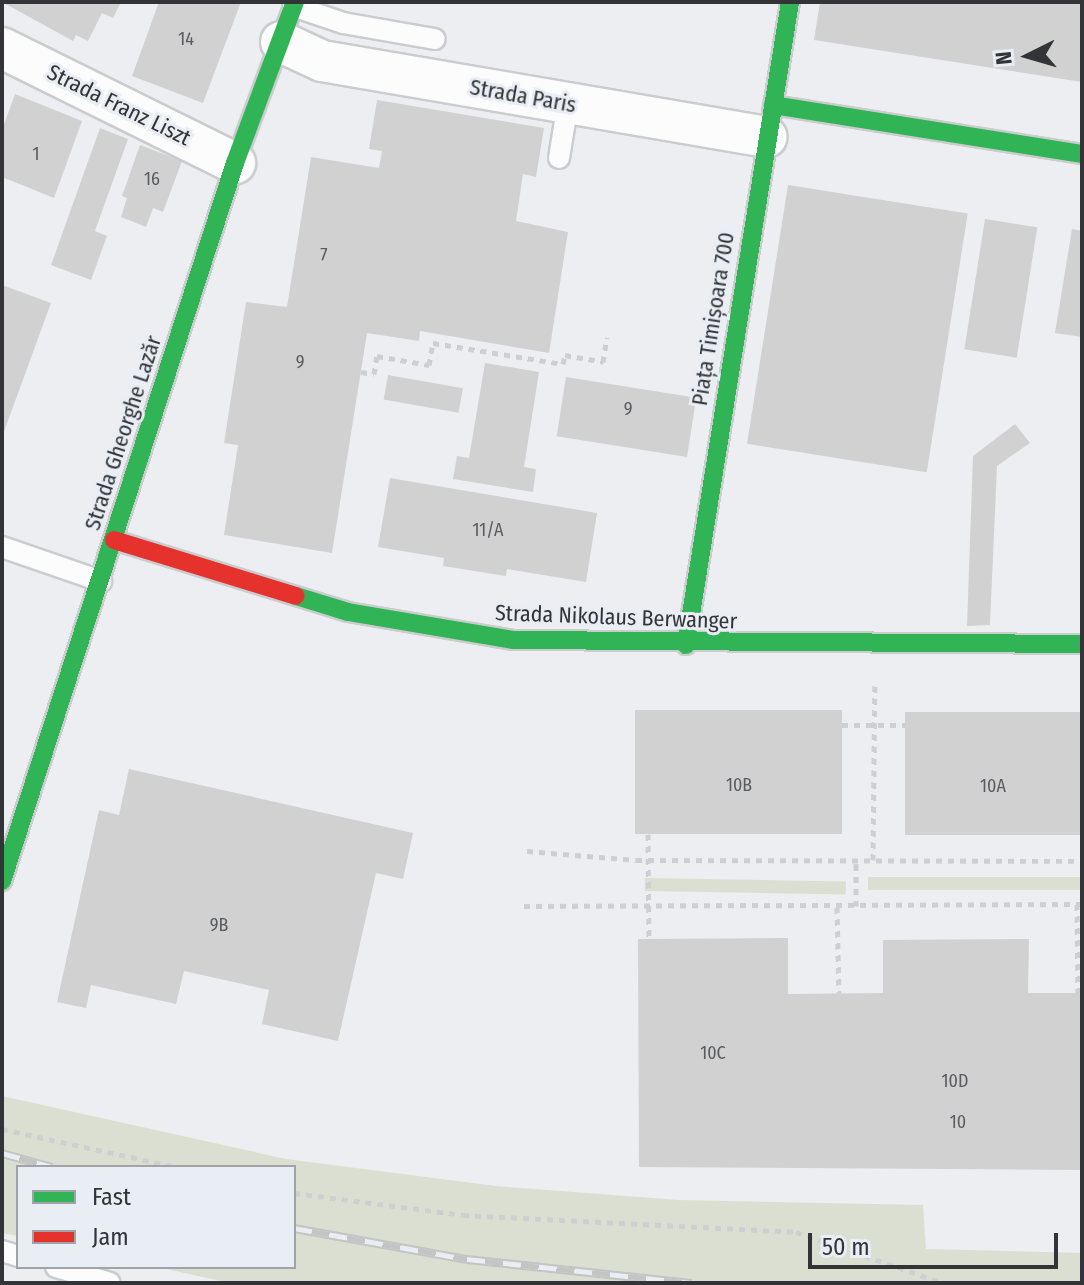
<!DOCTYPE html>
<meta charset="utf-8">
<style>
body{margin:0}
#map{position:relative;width:1084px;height:1285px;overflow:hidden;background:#eceef1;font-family:"Fira Sans Condensed",sans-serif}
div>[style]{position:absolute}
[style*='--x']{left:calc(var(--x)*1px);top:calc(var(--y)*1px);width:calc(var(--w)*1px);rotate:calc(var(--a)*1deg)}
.green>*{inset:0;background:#dbdfd1;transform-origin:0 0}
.building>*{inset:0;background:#d2d1d2;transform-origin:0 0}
.path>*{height:5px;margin-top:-2.5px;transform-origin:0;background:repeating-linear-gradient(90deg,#cecfd0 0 6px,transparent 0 12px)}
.roads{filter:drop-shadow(2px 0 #caccce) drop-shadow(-2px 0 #caccce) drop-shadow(0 2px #caccce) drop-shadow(0 -2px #caccce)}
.lane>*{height:20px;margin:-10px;padding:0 10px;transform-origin:10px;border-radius:10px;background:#fcfcfd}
.street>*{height:40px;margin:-20px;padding:0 20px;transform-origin:20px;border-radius:20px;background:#fcfcfd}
.fast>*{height:18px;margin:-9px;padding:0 9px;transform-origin:9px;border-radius:9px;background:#30b455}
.jam>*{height:18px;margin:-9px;padding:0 9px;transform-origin:9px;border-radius:9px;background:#e5322d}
.rail>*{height:9px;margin-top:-4.5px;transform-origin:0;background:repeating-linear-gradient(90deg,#e9edf4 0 18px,#c4c4c5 0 36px);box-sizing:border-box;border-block:2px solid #c4c4c5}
.path-bridge>*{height:5px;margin-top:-2.5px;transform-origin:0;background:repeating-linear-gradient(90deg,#cecfd0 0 6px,transparent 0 12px)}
span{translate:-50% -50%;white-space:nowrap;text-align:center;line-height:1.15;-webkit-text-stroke:6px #e9edf4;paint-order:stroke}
.number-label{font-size:18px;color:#5a5b5e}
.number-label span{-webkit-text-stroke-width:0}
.street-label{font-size:22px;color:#323437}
.frame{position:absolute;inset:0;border:4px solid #323437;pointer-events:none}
.legend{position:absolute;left:16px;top:1165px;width:280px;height:104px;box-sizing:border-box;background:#e9edf4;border:2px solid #a0a3a8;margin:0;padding:10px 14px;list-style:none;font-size:24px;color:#323437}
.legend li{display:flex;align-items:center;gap:16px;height:40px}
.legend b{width:40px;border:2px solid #a0a3a8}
.north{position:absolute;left:988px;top:16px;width:80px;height:80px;-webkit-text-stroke:6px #e9edf4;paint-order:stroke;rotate:265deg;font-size:22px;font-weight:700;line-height:32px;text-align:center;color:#323437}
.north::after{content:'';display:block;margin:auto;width:28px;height:36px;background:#323437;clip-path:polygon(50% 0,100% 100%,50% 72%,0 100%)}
.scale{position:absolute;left:808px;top:1233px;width:250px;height:36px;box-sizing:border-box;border:4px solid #323437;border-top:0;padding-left:10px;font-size:24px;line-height:28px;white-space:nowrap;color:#323437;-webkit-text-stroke:6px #e9edf4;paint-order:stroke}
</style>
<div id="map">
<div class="green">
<div style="left:1082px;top:877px;width:13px;height:214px;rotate:90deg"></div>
<div style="left:645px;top:878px;width:201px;height:13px;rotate:1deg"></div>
<div style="clip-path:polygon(2px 1096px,286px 1159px,496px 1186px,679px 1200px,923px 1205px,926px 1249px,1082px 1253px,1082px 1283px,230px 1283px,157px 1267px,294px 1267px,294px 1167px,18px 1167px,18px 1236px,2px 1233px)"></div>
</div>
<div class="building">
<div style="clip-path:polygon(2px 2px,121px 2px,113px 18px,102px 13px,88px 41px,76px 35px,73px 41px)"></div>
<div style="clip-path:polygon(159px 2px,241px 2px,203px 103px,132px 76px)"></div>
<div style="clip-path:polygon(820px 2px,1082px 2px,1082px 82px,814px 40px)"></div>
<div style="clip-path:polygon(15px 94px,82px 121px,54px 198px,2px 177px,2px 130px)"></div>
<div style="clip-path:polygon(377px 100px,544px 128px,536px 177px,523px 174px,516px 221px,568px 232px,549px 353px,420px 331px,419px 341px,367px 333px,332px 553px,224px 535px,238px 445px,224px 443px,246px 302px,287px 307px,311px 157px,379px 168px,382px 151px,369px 149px)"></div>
<div style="clip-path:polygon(100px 128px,128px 139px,95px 231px,107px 236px,91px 280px,51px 265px)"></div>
<div style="clip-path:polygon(140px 145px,182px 161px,163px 212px,153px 208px,146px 227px,121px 217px,127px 198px,122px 196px)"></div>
<div style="left:788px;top:185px;width:182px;height:262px;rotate:9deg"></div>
<div style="left:985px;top:219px;width:53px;height:132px;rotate:9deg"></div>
<div style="clip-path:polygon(1072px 229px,1082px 231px,1082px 337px,1055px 333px)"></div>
<div style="clip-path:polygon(2px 285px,51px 303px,2px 437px)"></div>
<div style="clip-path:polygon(485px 363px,539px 372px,524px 467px,536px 469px,533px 492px,453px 479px,457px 456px,469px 458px)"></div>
<div style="left:388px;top:375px;width:76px;height:25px;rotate:10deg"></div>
<div style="left:566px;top:377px;width:132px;height:60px;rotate:9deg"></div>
<div style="clip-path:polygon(1015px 424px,1030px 443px,997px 466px,990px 625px,967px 626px,973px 456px)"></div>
<div style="clip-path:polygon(390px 478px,597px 513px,586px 582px,507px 569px,506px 576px,443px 566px,444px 558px,378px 547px)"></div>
<div style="left:635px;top:710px;width:207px;height:124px"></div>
<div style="left:905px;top:712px;width:177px;height:123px"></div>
<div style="clip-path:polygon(129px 769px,413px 833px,403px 879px,376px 873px,338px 1041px,262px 1024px,269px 990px,184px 971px,176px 1004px,91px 985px,86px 1008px,57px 1002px,99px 810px,119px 815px)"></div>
<div style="clip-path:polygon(788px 938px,788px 994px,883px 993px,883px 940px,1029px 939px,1028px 993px,1082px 993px,1082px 1170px,639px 1167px,638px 939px)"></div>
</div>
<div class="path">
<div style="--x:361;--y:372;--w:13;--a:9"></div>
<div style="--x:374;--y:374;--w:18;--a:-81"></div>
<div style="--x:377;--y:356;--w:53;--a:9.8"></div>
<div style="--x:429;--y:365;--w:22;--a:-80"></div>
<div style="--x:433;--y:343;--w:132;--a:9.2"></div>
<div style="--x:563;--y:364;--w:9;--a:-77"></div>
<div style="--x:565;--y:355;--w:39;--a:10"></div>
<div style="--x:603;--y:362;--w:25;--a:-81"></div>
<div style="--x:527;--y:851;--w:109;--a:4.7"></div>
<div style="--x:636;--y:860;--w:446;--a:0.1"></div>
<div style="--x:873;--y:860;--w:179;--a:-89.4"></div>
<div style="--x:1077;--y:904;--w:89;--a:89.4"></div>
<div style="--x:524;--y:906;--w:558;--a:-0.21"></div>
<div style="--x:856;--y:906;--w:45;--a:-90"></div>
<div style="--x:837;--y:907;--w:86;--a:88.7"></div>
<div style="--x:2;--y:1129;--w:179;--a:12.3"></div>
<div style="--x:294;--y:1193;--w:170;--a:7.4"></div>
<div style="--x:463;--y:1215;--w:333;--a:2.9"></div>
<div style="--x:796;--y:1232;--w:156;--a:19.1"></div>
</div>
<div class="roads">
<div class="lane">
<div style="--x:293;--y:6;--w:53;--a:18.8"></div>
<div style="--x:343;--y:23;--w:93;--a:9.9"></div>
<div style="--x:559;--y:158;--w:56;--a:-80.7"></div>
<div style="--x:2;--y:547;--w:105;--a:19"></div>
<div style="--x:2;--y:1251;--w:17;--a:17"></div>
<div style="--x:56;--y:1267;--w:56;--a:16.5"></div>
</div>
<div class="street">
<div style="--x:281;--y:42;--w:45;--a:24.9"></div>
<div style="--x:322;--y:61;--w:451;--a:9.7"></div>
<div style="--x:2;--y:48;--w:260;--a:26.3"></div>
</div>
<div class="fast">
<div style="--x:773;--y:105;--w:313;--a:9"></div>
<div style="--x:296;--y:596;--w:54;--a:17.1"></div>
<div style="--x:348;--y:612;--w:167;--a:9.6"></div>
<div style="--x:513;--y:640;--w:569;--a:0.4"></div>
<div style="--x:686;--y:645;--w:651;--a:-80.81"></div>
<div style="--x:2;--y:881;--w:755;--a:-72.02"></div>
<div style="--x:235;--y:163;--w:172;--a:-69.6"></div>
</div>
<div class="jam">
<div style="--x:114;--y:540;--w:190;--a:17.1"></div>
</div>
</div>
<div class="rail">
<div style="--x:2;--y:1153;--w:52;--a:15.6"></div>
<div style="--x:294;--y:1228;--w:176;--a:10.2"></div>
<div style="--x:467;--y:1259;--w:226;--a:6.1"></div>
</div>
<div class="path-bridge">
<div style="--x:842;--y:725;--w:63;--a:0"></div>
<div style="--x:648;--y:834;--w:105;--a:89.5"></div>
</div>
<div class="number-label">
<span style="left:186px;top:39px">14</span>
<span style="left:36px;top:154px">1</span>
<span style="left:152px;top:179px">16</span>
<span style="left:324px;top:255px">7</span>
<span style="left:300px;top:362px">9</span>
<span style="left:628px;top:409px">9</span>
<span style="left:488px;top:530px">11/A</span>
<span style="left:739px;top:785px">10B</span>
<span style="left:993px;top:786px">10A</span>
<span style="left:219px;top:925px">9B</span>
<span style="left:713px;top:1053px">10C</span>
<span style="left:955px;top:1081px">10D</span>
<span style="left:958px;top:1122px">10</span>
</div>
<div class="street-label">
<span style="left:523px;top:96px;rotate:10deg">Strada Paris</span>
<span style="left:119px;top:105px;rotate:26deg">Strada Franz Liszt</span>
<span style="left:713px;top:319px;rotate:-81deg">Piața Timișoara 700</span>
<span style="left:123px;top:433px;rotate:-72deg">Strada Gheorghe Lazăr</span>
<span style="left:616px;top:617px;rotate:2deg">Strada Nikolaus Berwanger</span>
</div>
<div class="frame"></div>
<ul class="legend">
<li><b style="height:10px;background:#30b455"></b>Fast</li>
<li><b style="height:10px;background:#e5322d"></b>Jam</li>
</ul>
<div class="north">N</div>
<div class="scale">50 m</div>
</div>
